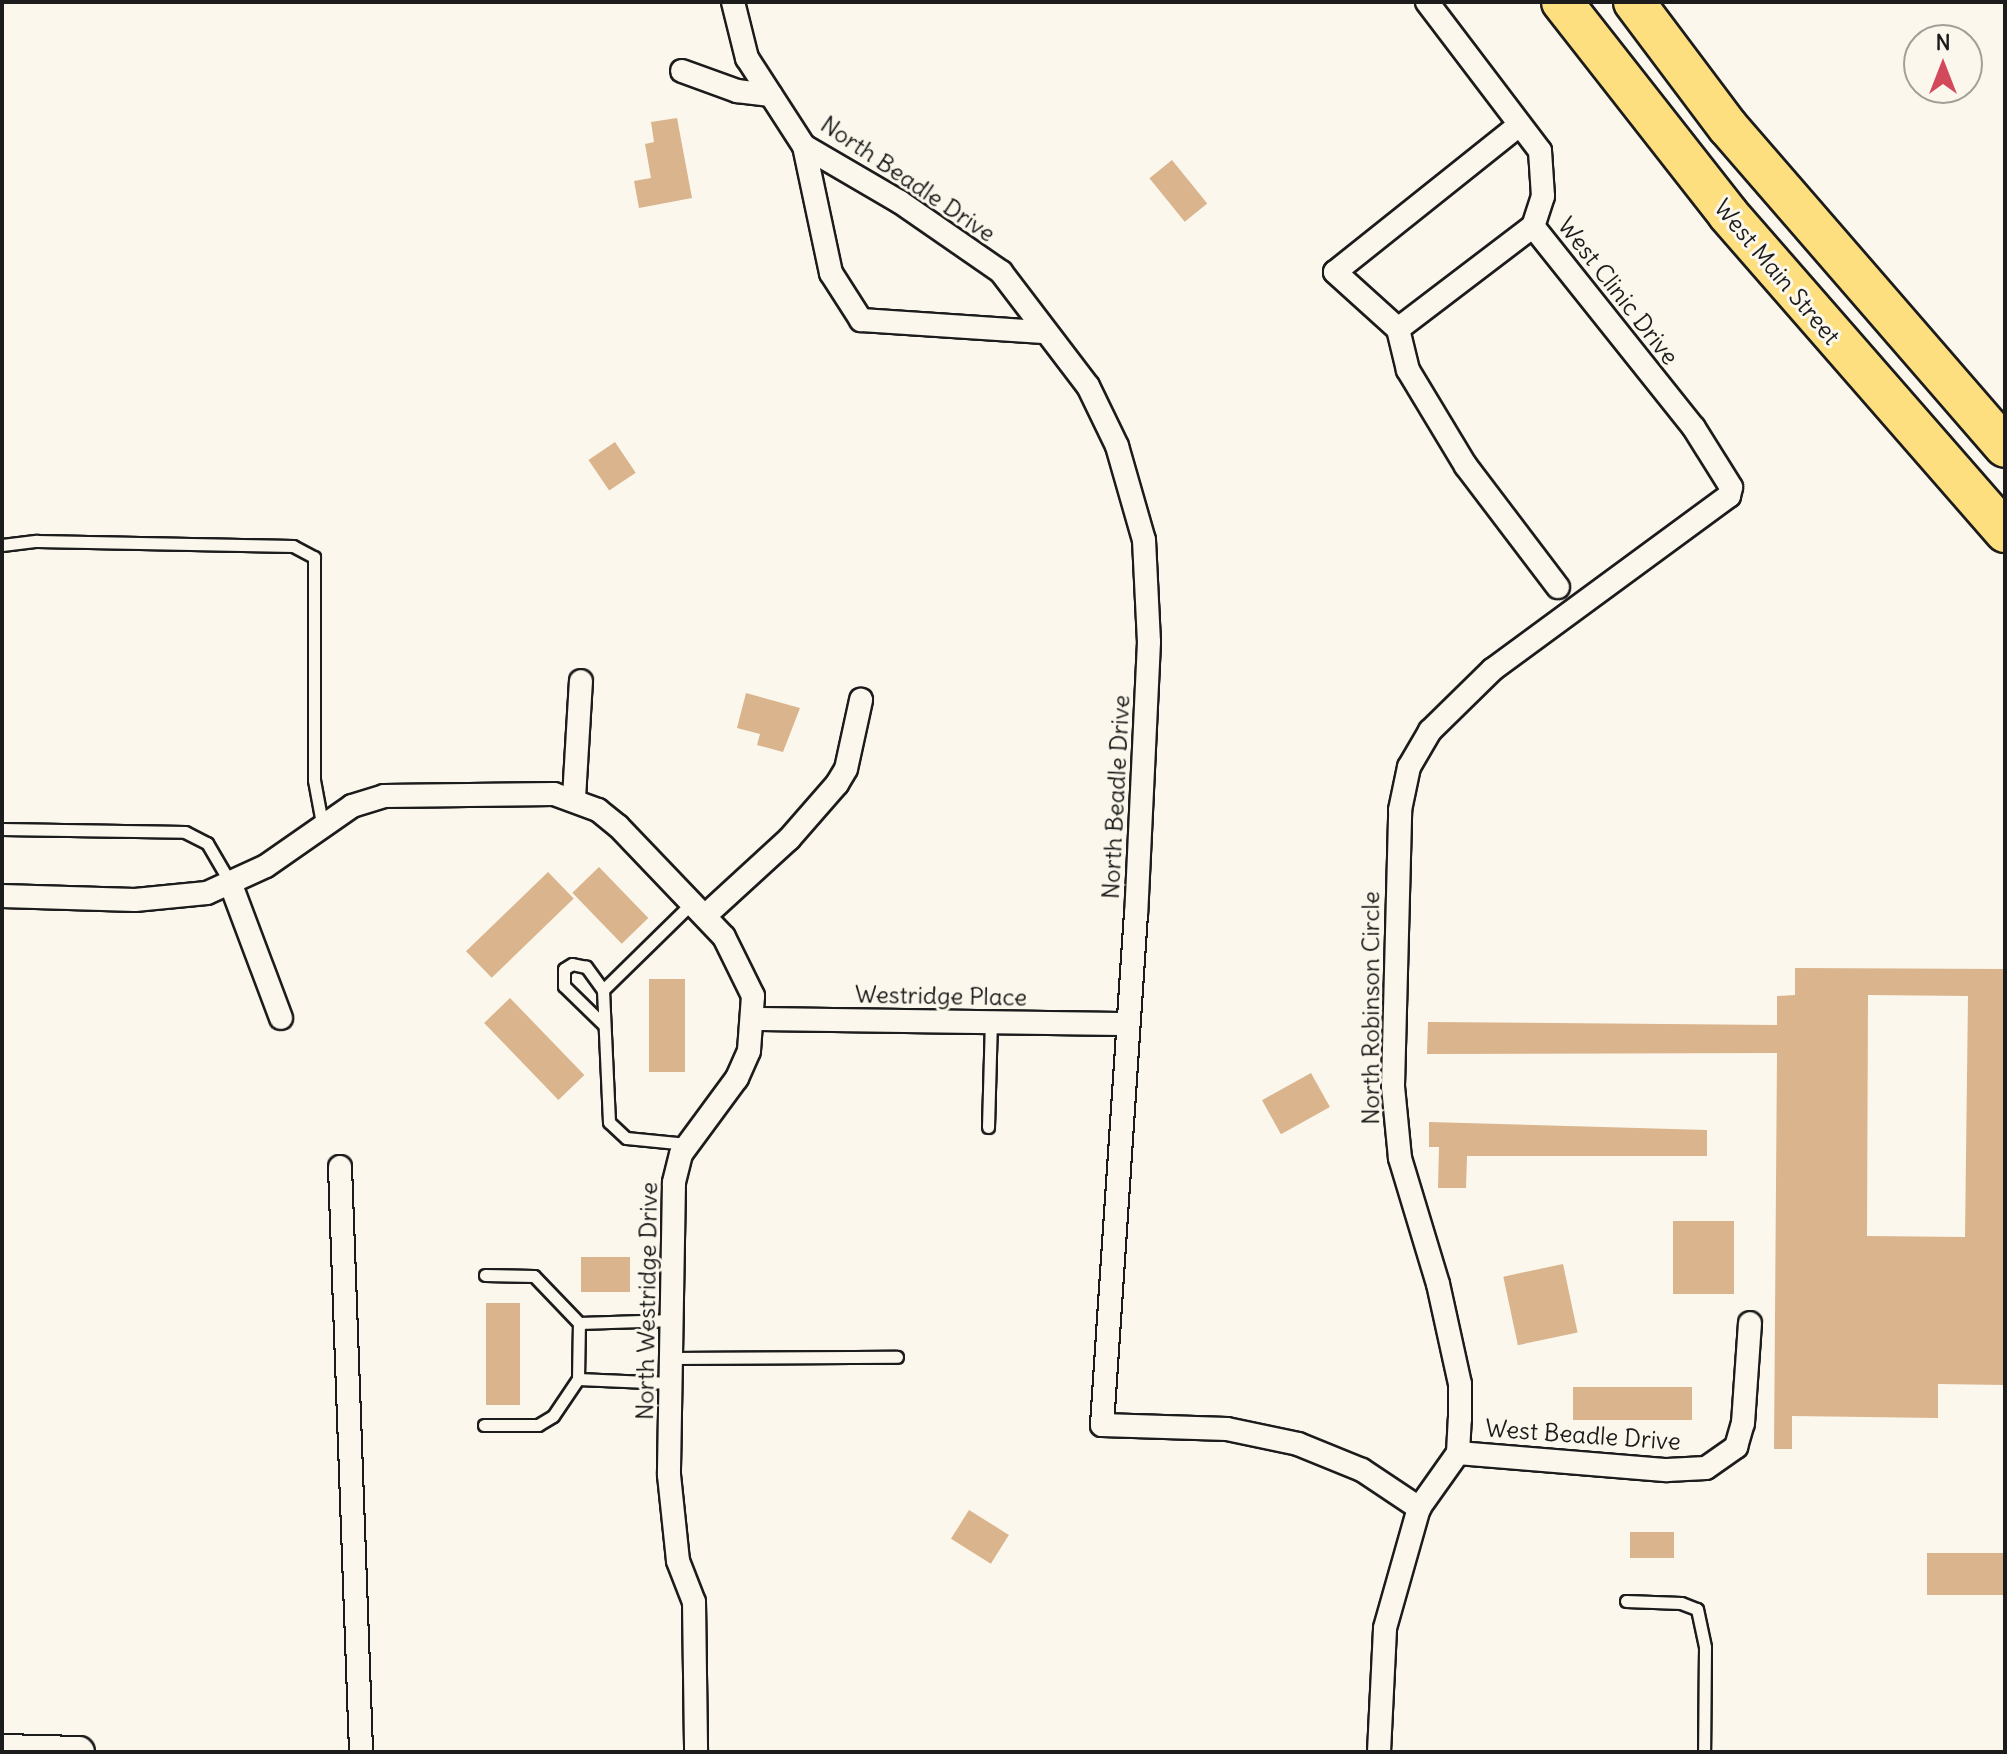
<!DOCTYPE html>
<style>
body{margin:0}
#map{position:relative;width:2007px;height:1754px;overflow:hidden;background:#fbf7ec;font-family:Delius,sans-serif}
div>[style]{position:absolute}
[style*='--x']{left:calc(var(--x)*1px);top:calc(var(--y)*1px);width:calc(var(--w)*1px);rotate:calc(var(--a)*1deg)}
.building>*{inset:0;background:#dab48c;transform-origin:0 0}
.roads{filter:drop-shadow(2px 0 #1c1c1c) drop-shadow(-2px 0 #1c1c1c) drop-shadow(0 2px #1c1c1c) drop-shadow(0 -2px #1c1c1c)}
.lane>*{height:11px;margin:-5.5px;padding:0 5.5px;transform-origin:5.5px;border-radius:5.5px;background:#fbf7ec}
.street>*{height:22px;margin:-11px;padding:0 11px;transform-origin:11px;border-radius:11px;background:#fbf7ec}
.secondary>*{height:30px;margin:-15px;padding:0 15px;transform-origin:15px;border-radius:15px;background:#fbf7ec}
.highway>*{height:40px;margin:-20px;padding:0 20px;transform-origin:20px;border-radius:20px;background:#fedf80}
span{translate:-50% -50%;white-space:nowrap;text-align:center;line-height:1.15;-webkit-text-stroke:6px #fbf7ec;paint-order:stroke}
.street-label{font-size:24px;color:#1c1c1c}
.frame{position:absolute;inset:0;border:4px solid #1c1c1c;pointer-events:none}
.north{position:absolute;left:1903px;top:24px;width:80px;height:80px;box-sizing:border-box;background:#fbf7ec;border:2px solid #a29f99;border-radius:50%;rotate:0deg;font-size:22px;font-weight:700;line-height:32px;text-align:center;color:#1c1c1c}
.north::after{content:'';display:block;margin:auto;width:28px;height:36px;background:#d1495b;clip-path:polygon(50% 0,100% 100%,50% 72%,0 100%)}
</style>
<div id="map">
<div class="building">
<div style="clip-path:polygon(677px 118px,692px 198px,639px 208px,634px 181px,651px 178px,645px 144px,654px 142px,651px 122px)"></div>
<div style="left:1172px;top:160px;width:56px;height:29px;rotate:51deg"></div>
<div style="left:615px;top:442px;width:37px;height:32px;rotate:56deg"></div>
<div style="clip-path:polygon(746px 693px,800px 708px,783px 752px,757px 745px,760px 734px,737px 728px)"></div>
<div style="left:599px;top:867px;width:71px;height:37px;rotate:46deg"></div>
<div style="left:548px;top:872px;width:37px;height:114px;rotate:46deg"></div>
<div style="clip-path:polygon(evenodd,1795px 968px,2005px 969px,2005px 1385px,1938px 1384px,1938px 1418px,1792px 1416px,1792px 1449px,1774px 1449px,1777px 1053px,1427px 1054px,1428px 1022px,1777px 1025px,1777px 996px,1795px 995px,1795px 968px,1868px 995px,1968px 996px,1965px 1237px,1867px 1236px,1868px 995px)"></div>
<div style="left:649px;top:979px;width:36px;height:93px"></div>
<div style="left:510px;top:998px;width:107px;height:36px;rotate:46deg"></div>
<div style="left:1311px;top:1073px;width:39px;height:56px;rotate:61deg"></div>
<div style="clip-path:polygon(1429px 1122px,1707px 1130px,1707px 1156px,1467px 1156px,1466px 1188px,1438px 1188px,1439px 1147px,1429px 1147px)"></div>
<div style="left:1734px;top:1221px;width:73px;height:61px;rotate:90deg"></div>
<div style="left:581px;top:1257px;width:49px;height:35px"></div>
<div style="left:1563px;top:1264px;width:70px;height:61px;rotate:78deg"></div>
<div style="left:486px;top:1303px;width:34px;height:102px"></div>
<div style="left:1573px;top:1387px;width:119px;height:33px"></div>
<div style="left:969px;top:1510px;width:47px;height:34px;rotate:32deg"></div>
<div style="left:1630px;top:1532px;width:44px;height:26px"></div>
<div style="left:1927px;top:1553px;width:78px;height:42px"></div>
</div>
<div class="roads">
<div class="lane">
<div style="--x:2;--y:545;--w:35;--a:-7"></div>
<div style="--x:37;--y:541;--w:256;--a:1.1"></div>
<div style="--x:293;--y:546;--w:24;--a:28"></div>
<div style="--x:314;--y:557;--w:223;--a:90"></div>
<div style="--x:314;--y:780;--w:44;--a:79.5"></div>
<div style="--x:2;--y:829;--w:183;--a:0.9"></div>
<div style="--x:185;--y:832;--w:25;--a:27"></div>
<div style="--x:207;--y:843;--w:48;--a:59.7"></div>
<div style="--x:603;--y:990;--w:29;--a:-126"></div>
<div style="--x:586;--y:967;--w:14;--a:-168"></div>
<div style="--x:572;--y:964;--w:9;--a:148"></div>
<div style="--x:564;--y:969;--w:17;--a:90"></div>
<div style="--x:564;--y:986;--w:56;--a:44.3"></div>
<div style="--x:988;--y:1127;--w:105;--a:-88.4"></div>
<div style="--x:687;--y:1144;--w:61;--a:-174.4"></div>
<div style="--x:626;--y:1138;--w:23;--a:-137"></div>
<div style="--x:609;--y:1122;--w:132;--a:-92.6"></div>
<div style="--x:603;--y:990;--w:126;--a:-44.4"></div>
<div style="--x:485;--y:1275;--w:49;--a:1.2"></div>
<div style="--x:534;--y:1276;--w:65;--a:46.2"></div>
<div style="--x:579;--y:1323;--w:94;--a:-1.8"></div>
<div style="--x:672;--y:1358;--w:225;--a:-0.3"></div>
<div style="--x:578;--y:1379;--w:93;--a:2.5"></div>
<div style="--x:484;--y:1425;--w:54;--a:0"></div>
<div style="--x:538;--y:1425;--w:17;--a:-31"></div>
<div style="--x:553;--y:1416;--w:45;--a:-56"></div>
<div style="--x:578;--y:1379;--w:56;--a:-89"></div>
<div style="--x:1626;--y:1601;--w:55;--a:2.1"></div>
<div style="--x:1681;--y:1603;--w:17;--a:21"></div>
<div style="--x:1697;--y:1609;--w:39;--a:78"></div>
<div style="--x:1705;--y:1647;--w:105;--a:90.5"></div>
</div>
<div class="street">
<div style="--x:733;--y:2;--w:58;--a:76"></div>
<div style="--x:747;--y:58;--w:105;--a:57.1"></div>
<div style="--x:804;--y:146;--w:111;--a:30.3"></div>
<div style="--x:900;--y:202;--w:123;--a:34.7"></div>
<div style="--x:1001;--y:272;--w:143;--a:52.7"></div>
<div style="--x:1088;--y:386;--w:67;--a:64.2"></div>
<div style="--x:1117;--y:446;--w:98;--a:74"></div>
<div style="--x:1144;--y:540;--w:102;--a:87.2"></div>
<div style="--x:1149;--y:642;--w:271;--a:92.7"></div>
<div style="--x:1136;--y:913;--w:513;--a:93.8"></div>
<div style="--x:1102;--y:1425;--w:125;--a:1.8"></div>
<div style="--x:1227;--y:1429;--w:73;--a:11.9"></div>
<div style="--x:1298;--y:1444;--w:69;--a:22.1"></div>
<div style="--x:1362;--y:1470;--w:69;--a:33.7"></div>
<div style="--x:1427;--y:2;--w:187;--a:52.8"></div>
<div style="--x:1540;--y:151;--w:45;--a:86.2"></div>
<div style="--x:1543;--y:196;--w:32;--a:108"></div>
<div style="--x:682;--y:71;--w:59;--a:20"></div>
<div style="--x:737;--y:91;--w:34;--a:7"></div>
<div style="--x:1518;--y:126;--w:234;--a:141.4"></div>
<div style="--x:1335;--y:272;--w:85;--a:42.1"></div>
<div style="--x:1398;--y:329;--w:42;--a:76.3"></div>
<div style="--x:1408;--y:370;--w:112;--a:58.9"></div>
<div style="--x:1466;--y:466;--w:152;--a:52.8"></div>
<div style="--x:804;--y:146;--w:130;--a:78"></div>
<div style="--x:831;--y:273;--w:56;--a:57.4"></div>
<div style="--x:861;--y:320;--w:183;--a:3.8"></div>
<div style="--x:1398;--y:329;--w:170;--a:-37.3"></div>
<div style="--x:574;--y:798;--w:117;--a:-86.6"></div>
<div style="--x:231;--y:885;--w:142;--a:69.4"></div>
<div style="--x:2;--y:896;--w:133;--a:1.7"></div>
<div style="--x:135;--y:900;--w:72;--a:-5.6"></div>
<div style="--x:207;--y:893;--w:65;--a:-24.6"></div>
<div style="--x:266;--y:866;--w:105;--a:-34.9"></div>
<div style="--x:352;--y:806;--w:34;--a:-17"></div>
<div style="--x:384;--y:796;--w:170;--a:-0.7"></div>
<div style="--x:554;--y:794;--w:47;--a:20"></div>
<div style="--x:598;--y:810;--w:26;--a:39"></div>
<div style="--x:618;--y:826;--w:153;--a:46.3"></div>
<div style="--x:724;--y:937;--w:66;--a:63.8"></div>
<div style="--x:753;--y:996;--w:55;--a:94.2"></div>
<div style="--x:749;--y:1051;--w:30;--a:114"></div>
<div style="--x:737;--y:1078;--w:94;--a:126.4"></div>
<div style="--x:681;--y:1154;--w:30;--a:104"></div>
<div style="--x:674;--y:1183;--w:292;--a:91"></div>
<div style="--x:669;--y:1475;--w:86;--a:84"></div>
<div style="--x:678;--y:1561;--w:44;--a:68.7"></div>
<div style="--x:694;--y:1602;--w:150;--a:89.2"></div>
<div style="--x:706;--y:915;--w:113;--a:-42.5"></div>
<div style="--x:789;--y:839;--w:73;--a:-48.9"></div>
<div style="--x:837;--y:784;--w:17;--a:-59"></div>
<div style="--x:846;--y:769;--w:71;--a:-77.7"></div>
<div style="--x:754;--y:1019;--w:373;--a:0.8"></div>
<div style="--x:340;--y:1167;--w:585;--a:87.94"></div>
<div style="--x:1458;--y:1453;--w:210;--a:4.7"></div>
<div style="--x:1667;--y:1470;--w:39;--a:-3"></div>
<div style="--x:1706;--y:1468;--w:37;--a:-35"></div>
<div style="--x:1736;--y:1447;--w:25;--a:-74"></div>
<div style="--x:1743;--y:1423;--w:100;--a:-86"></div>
<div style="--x:1379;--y:1752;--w:124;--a:-87.2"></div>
<div style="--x:1385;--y:1628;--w:125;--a:-74.2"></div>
<div style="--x:1419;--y:1508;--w:67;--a:-54.7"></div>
<div style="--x:1458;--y:1453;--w:34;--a:-87"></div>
<div style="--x:1460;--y:1419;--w:35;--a:-90"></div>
<div style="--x:1460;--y:1384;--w:102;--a:-102.4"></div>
<div style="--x:1438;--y:1284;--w:132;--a:-106.8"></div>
<div style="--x:1400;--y:1158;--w:72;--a:-95.6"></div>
<div style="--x:1393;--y:1086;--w:276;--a:-88.5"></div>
<div style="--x:1400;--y:810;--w:44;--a:-78.2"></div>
<div style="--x:1409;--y:767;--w:42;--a:-59.7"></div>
<div style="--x:1430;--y:731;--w:87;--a:-44.5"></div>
<div style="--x:1492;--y:670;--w:294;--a:-36.3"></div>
<div style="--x:1729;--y:496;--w:9;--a:-77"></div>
<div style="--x:1731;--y:487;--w:70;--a:-122.1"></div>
<div style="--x:1694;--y:428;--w:258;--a:-128.6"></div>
</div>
<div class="secondary">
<div style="--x:2;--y:1750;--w:77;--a:1.5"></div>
</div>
<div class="highway">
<div style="--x:1562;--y:2;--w:269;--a:51.9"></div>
<div style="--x:1728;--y:214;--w:422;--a:48.9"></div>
<div style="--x:1634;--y:2;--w:156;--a:53.1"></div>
<div style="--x:1728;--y:127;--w:423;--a:49.1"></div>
</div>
</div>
<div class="street-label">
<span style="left:908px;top:179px;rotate:34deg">North Beadle Drive</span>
<span style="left:1777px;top:272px;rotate:50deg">West Main Street</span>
<span style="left:1618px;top:291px;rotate:52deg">West Clinic Drive</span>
<span style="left:1116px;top:797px;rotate:-87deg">North Beadle Drive</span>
<span style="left:941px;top:996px;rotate:1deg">Westridge Place</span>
<span style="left:1371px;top:1008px;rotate:-90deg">North Robinson Circle</span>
<span style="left:647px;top:1301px;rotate:-89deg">North Westridge Drive</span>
<span style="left:1583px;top:1435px;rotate:4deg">West Beadle Drive</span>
</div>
<div class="frame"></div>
<div class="north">N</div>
</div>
